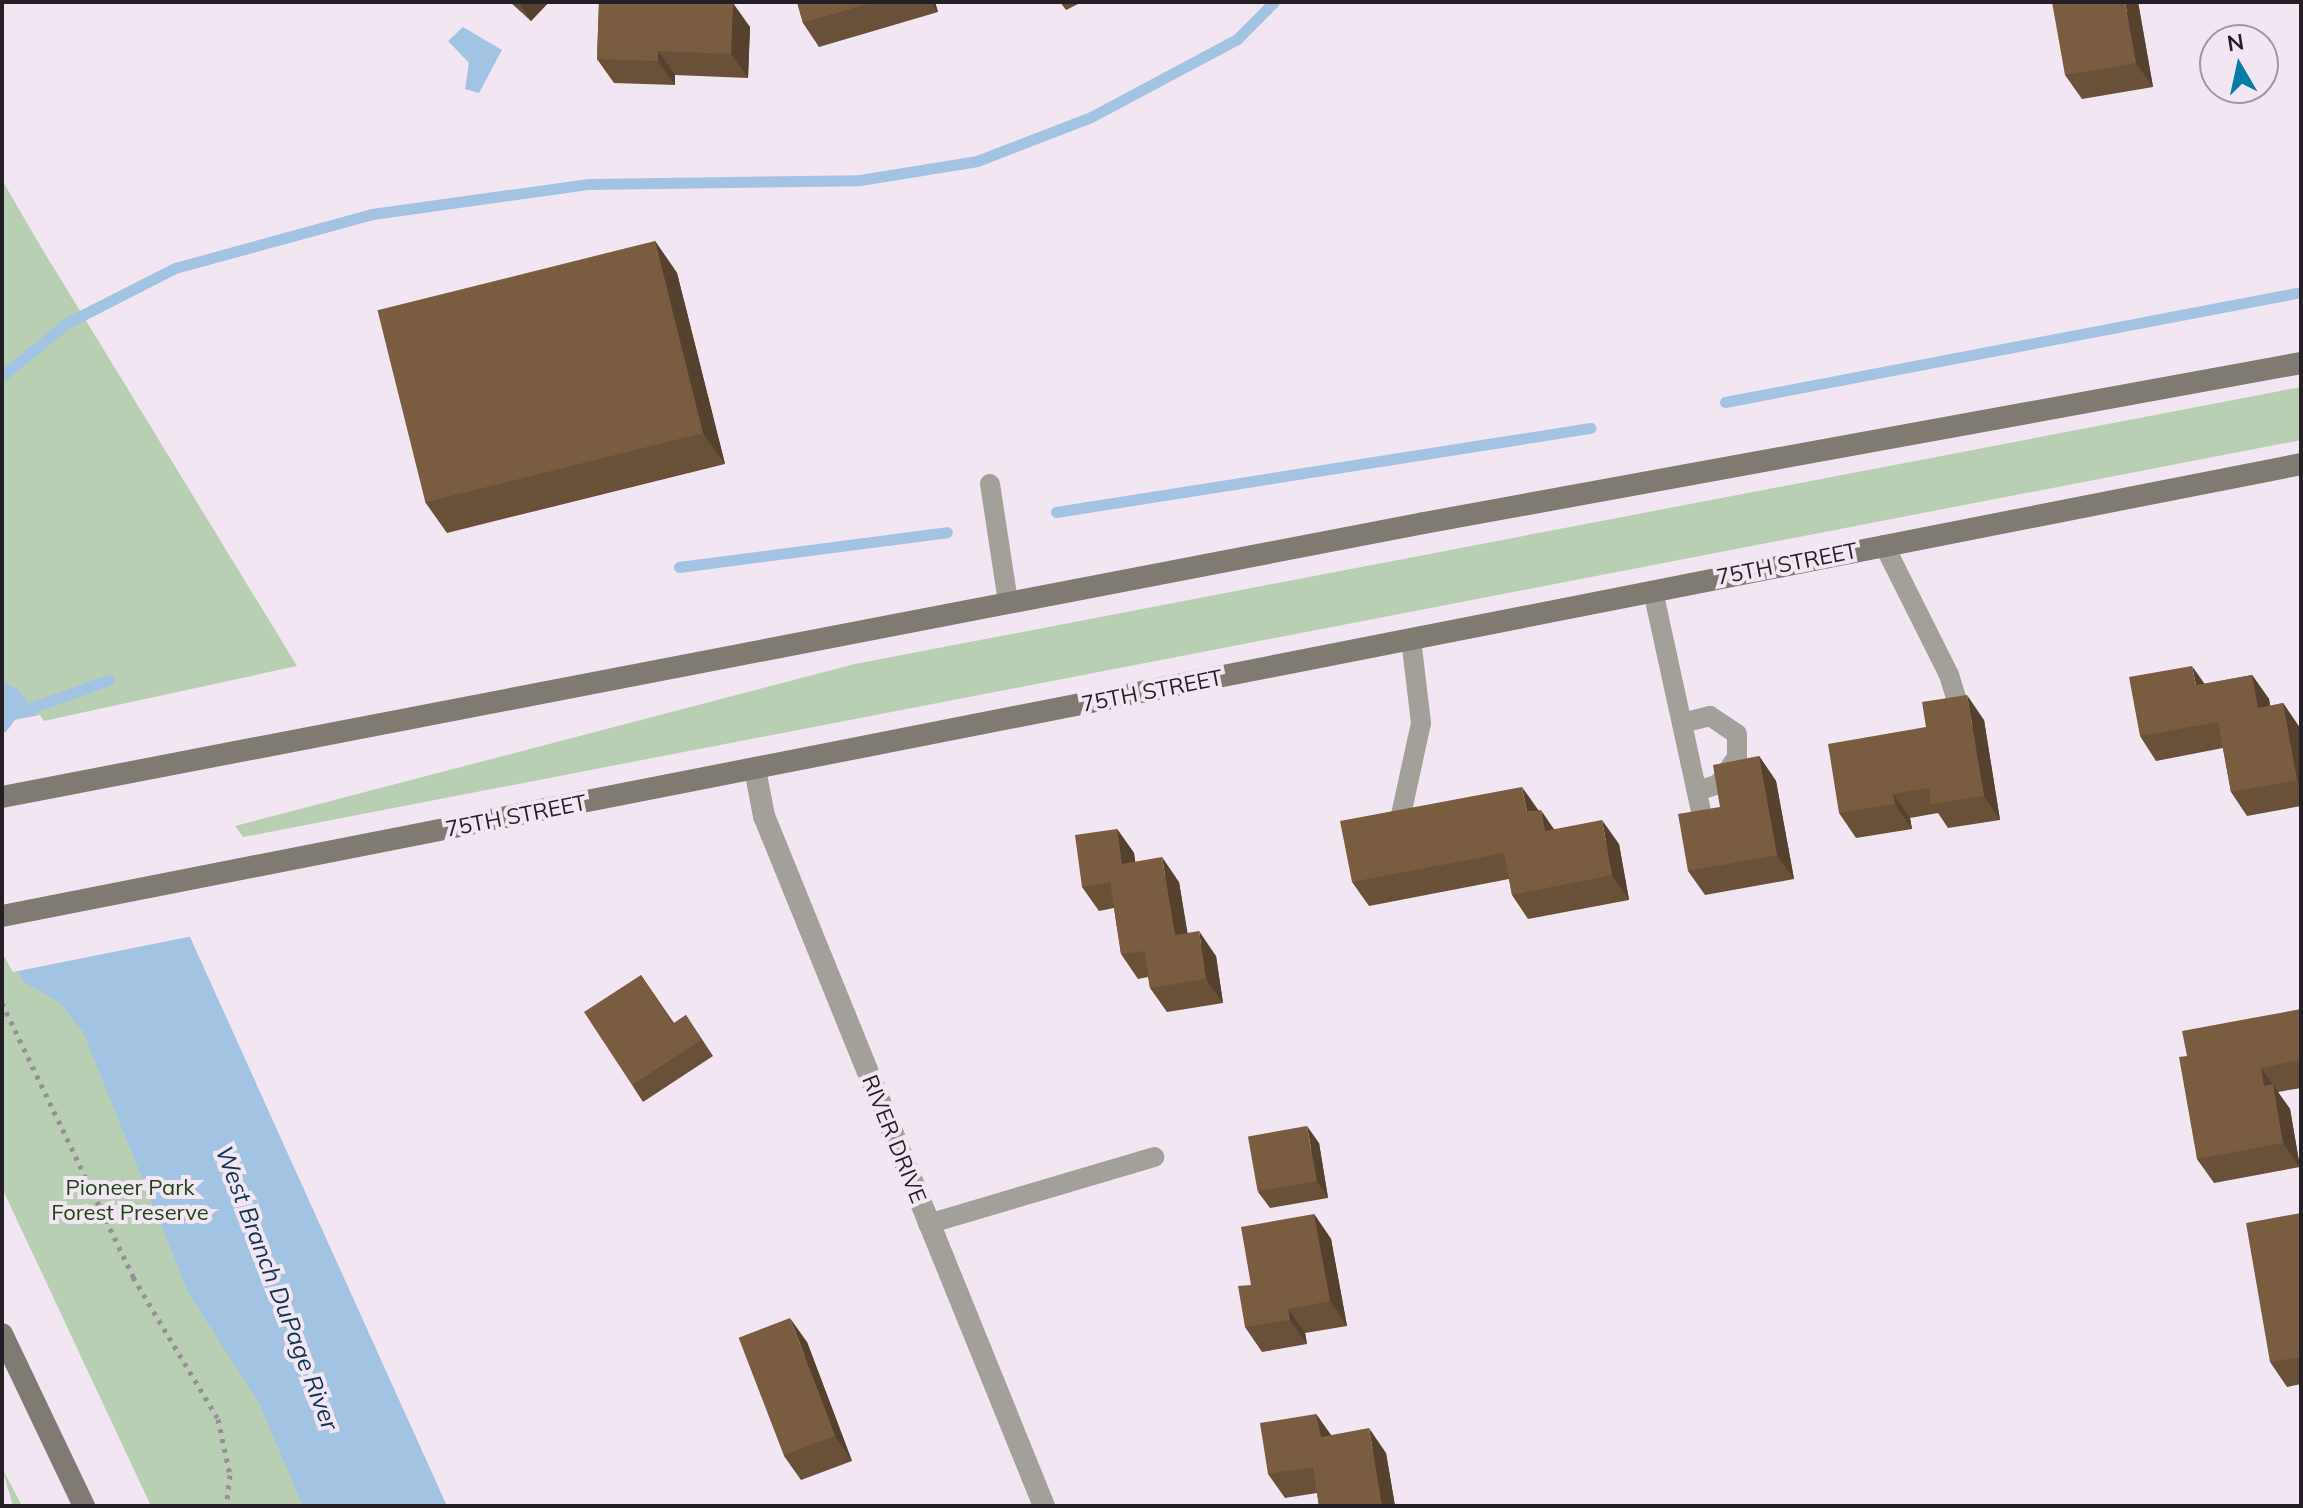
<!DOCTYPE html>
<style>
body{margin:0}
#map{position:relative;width:2303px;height:1508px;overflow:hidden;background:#f2e6f3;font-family:Mulish,sans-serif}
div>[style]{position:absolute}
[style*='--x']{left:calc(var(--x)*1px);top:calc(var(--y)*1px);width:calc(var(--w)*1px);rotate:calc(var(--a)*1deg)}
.green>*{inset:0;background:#b9cfb3}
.water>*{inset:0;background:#a2c3e1}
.pier>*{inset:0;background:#f2e6f3}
.stream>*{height:11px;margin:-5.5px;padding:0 5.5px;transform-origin:5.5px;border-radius:5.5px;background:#a2c3e1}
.path>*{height:5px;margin-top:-2.5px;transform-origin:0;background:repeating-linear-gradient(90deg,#988f98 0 4px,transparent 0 10px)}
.service>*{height:20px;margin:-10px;padding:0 10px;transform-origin:10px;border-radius:10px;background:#a39f99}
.minor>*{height:22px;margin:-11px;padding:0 11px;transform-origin:11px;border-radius:11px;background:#a39f99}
.secondary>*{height:22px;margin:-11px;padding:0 11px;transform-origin:11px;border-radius:11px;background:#807b72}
.wall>*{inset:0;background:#695038}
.shaded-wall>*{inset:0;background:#55412e}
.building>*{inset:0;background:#7a5d41;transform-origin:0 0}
span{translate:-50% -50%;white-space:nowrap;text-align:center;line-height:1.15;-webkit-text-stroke:8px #f2e6f3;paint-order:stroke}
.street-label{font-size:22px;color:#241f24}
.park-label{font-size:22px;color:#1f4414}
.water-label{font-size:24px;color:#0d3553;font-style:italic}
.frame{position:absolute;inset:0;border:4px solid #241f24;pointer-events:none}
.north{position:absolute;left:2199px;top:24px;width:80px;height:80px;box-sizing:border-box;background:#f2e6f3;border:2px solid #a096a0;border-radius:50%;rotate:351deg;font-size:22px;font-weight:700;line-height:32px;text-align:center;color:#241f24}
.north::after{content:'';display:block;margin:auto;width:28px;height:36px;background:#077ca4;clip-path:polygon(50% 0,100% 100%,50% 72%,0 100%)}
</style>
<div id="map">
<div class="green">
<div style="clip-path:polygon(2px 180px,41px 247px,297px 666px,2px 730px)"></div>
<div style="clip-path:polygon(2301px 387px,2301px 440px,243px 837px,235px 826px,855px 664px)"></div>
<div style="clip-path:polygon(2px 793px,358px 1506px,151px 1506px,2px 1188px)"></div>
<div style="clip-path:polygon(2px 1468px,22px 1506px,13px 1506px)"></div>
</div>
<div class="water">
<div style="clip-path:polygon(463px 27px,502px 50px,479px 93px,465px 89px,469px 63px,448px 41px)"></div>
<div style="clip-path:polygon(2px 681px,18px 689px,190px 937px,447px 1506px,303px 1506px,259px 1403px,189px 1294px,83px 1032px,60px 1003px,24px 982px,2px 945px)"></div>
</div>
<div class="pier">
<div style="clip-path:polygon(40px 715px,178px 915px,193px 936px,13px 972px,2px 953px,2px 722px)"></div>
</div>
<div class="stream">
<div style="--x:2;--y:376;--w:84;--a:-39.2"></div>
<div style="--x:67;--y:323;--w:121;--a:-27"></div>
<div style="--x:175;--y:268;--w:204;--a:-15.3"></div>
<div style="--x:372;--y:214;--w:219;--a:-7.9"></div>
<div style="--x:589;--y:184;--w:271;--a:-0.8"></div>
<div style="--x:860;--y:180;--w:119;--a:-9.2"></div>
<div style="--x:977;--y:161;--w:122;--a:-21.1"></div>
<div style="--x:1091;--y:117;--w:166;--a:-28.1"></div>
<div style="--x:1237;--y:39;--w:52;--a:-45"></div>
<div style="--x:1725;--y:402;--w:586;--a:-10.81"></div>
<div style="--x:1056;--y:512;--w:541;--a:-8.94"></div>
<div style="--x:679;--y:567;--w:270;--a:-7.4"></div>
<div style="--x:2;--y:727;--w:15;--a:-53"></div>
<div style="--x:11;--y:715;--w:104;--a:-19.7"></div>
</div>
<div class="path">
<div style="--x:2;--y:1003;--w:304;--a:64.4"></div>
<div style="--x:133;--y:1277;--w:165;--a:59.1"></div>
<div style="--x:218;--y:1419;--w:57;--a:77.9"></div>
<div style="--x:230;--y:1475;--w:31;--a:97"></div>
</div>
<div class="service">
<div style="--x:990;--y:484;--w:119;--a:81.3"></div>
<div style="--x:1884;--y:545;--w:145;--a:63.4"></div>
<div style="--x:1949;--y:675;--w:44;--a:72.8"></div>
<div style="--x:1653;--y:591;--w:244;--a:77.7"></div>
<div style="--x:1682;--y:723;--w:29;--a:-14"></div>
<div style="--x:1710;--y:716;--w:32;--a:34"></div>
<div style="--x:1737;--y:734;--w:23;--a:90"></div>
<div style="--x:1737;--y:757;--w:32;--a:124"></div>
<div style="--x:1719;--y:784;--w:23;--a:162"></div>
<div style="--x:1399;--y:824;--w:103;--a:-77.7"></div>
<div style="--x:1421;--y:723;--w:85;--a:-96.8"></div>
<div style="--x:928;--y:1224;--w:236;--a:-16.5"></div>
</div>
<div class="minor">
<div style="--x:755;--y:769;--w:48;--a:79.2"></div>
<div style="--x:764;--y:816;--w:745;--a:67.91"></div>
</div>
<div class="secondary">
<div style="--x:2;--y:797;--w:1448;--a:-10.91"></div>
<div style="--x:1424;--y:523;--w:891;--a:-10.34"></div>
<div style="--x:2;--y:916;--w:2343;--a:-11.12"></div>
<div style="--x:2;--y:1334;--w:191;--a:64.5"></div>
</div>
<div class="wall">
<div style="clip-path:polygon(510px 2px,549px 2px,531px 21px)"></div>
<div style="clip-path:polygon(599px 2px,729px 2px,750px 27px,748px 78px,675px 75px,675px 85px,614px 83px,597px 59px)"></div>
<div style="clip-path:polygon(797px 2px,935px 2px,938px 12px,819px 47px,803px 23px)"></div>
<div style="clip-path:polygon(1060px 2px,1082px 2px,1066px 10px)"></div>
<div style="clip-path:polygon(2138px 2px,2153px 87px,2082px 99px,2065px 75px)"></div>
<div style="clip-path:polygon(655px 241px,677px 273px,725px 464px,447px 533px,425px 502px)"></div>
<div style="clip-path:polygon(2252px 675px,2269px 699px,2270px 706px,2283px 703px,2300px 728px,2301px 806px,2247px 816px,2231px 792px,2223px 748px,2156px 761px,2140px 736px,2205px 684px)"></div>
<div style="clip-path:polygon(1984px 720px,2000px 820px,1948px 828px,1938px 813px,1910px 818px,1912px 829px,1856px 838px,1839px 813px)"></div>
<div style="clip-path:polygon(1759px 756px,1776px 781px,1794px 879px,1705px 895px,1688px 871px,1720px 807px)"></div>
<div style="clip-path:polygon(1538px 810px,1554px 829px,1619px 844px,1629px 900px,1528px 919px,1512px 895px,1509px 879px,1369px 906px,1352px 882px)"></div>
<div style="clip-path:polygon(1117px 829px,1134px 853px,1135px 862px,1179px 882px,1187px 933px,1216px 956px,1223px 1003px,1167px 1012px,1150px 988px,1148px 977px,1138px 979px,1121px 954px,1114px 908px,1099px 911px,1082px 887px)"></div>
<div style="clip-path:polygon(641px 975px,674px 1023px,686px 1015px,713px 1056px,643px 1102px,632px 1085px)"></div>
<div style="clip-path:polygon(2301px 1009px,2301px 1088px,2278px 1092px,2290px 1109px,2300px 1167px,2214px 1183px,2197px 1159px,2187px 1056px)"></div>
<div style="clip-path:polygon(1319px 1143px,1328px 1198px,1270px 1208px,1258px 1192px)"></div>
<div style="clip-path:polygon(2301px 1213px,2301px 1384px,2287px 1387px,2270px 1362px)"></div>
<div style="clip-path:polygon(1314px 1214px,1331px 1239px,1347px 1326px,1305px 1333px,1307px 1344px,1262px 1352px,1245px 1327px,1251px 1285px)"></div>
<div style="clip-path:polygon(807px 1342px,852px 1461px,801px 1480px,784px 1456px)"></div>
<div style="clip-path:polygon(1316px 1414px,1331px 1435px,1386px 1453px,1395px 1506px,1319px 1506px,1317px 1493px,1285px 1498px,1268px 1474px)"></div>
</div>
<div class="shaded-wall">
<div style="clip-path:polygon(518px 2px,549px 2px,531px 21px)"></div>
<div style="clip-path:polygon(930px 2px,935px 2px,938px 12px)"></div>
<div style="clip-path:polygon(2125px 2px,2138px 2px,2153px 87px,2136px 63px)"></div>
<div style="clip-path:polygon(733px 3px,750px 27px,748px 78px,731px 54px)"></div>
<div style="clip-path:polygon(658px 51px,675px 75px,675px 85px,658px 61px)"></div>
<div style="clip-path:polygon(655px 241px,677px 273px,725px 464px,703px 433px)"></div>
<div style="clip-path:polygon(2192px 666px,2209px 690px,2196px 685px)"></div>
<div style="clip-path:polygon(2252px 675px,2269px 699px,2275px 732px,2258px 708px)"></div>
<div style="clip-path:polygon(1967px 695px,1984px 720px,2000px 820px,1984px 796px)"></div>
<div style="clip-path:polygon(2283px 703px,2300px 728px,2301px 785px,2297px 780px)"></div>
<div style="clip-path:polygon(1759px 756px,1776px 781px,1794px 879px,1777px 855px)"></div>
<div style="clip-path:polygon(1522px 787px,1539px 811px,1527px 812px)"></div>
<div style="clip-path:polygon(1893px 794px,1910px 818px,1912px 829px,1895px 804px)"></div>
<div style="clip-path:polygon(1541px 810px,1557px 834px,1545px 831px)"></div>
<div style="clip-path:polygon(1602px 820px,1619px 844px,1629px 900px,1612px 875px)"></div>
<div style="clip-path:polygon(1117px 829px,1134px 853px,1139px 888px,1122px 864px)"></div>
<div style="clip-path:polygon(1162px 857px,1179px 882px,1192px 959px,1175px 935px)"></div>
<div style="clip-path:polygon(1199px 931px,1216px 956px,1223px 1003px,1206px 979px)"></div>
<div style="clip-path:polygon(2261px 1068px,2290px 1109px,2300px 1167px,2283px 1143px,2264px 1086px)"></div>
<div style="clip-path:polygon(1307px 1126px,1319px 1143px,1328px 1198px,1317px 1181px)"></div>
<div style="clip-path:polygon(1314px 1214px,1331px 1239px,1347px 1326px,1330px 1301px)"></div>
<div style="clip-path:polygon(1288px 1309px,1305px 1333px,1307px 1344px,1290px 1320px)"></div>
<div style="clip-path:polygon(790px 1318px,807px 1342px,852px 1461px,835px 1436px)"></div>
<div style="clip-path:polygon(1316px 1414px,1333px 1438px,1321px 1437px)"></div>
<div style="clip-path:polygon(1369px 1428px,1386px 1453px,1395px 1506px,1382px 1506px)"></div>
</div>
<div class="building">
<div style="clip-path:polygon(599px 2px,711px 2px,733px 3px,731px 54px,658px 51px,658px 61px,597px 59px)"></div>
<div style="clip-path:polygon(797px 2px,874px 2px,803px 23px)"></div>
<div style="clip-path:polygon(2052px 2px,2125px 2px,2136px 63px,2065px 75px)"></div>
<div style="left:655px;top:241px;width:198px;height:286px;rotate:76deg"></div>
<div style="clip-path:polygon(2192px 666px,2196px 685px,2252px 675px,2258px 708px,2283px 703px,2297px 780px,2231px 792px,2218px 722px,2140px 736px,2129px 677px)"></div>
<div style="clip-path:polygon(1967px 695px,1984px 796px,1931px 804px,1929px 788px,1893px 794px,1895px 804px,1839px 813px,1828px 744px,1926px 727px,1922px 702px)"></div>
<div style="clip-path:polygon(1759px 756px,1777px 855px,1688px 871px,1678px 814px,1720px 807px,1713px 765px)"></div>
<div style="clip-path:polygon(1522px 787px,1527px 812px,1541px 810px,1545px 831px,1602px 820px,1612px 875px,1512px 895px,1504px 853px,1352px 882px,1340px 821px)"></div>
<div style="clip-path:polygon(1117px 829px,1122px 864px,1162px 857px,1175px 935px,1199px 931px,1206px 979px,1150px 988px,1145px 951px,1121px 954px,1110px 882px,1082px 887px,1075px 835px)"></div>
<div style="clip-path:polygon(641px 975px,673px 1024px,686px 1015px,701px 1040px,632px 1085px,584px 1012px)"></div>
<div style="clip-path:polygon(2301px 1009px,2301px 1060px,2261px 1068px,2264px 1086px,2273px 1084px,2283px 1143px,2197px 1159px,2179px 1057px,2187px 1056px,2182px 1031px)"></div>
<div style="left:1307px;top:1126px;width:56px;height:60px;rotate:80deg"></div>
<div style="clip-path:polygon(2301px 1213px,2301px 1357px,2270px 1362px,2246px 1223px)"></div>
<div style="clip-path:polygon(1314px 1214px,1330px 1301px,1288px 1309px,1290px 1320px,1245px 1327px,1238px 1286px,1251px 1285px,1241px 1227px)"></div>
<div style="left:790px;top:1318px;width:126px;height:55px;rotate:69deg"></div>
<div style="clip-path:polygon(1316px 1414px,1321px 1437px,1369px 1428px,1382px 1506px,1319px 1506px,1313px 1467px,1268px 1474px,1260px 1423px)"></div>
</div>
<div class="street-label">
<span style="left:1787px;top:564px;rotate:-11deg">75TH STREET</span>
<span style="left:1152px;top:691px;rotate:-11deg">75TH STREET</span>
<span style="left:516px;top:816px;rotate:-11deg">75TH STREET</span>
<span style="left:894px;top:1139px;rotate:68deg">RIVER DRIVE</span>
</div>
<div class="park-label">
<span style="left:130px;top:1200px">Pioneer Park<br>Forest Preserve</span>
</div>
<div class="water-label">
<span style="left:277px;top:1288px;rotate:69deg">West Branch DuPage River</span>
</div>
<div class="frame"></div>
<div class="north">N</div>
</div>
